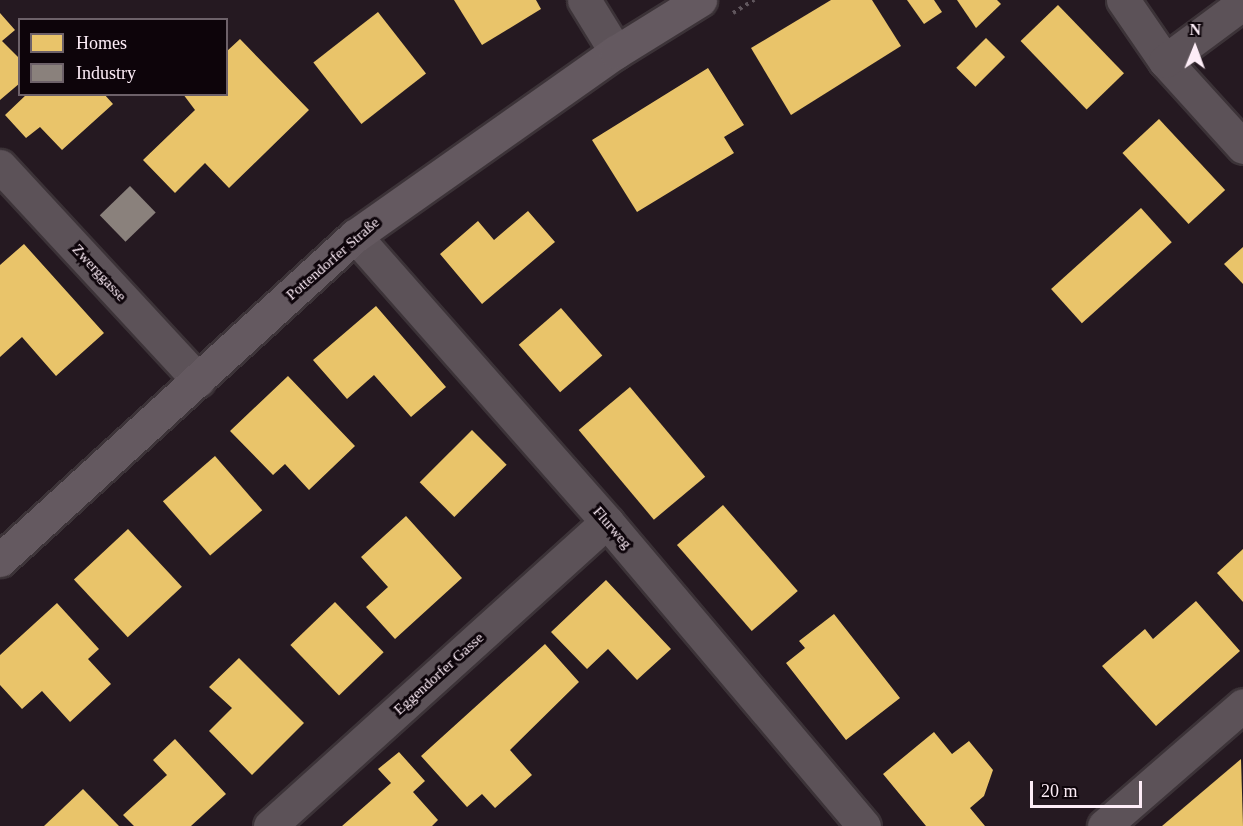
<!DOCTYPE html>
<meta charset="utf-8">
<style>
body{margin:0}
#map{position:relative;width:1243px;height:826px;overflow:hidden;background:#251921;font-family:Georgia,serif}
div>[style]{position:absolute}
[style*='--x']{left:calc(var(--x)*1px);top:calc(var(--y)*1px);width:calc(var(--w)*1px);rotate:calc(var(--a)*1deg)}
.homes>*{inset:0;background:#e9c46a;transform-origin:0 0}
.industry>*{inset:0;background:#8a817c;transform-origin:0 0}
.path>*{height:4px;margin-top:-2px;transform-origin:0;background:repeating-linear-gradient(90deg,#60565d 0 3px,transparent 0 7.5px)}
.roads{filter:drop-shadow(2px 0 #3c3338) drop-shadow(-2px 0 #3c3338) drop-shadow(0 2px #3c3338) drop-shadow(0 -2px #3c3338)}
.minor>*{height:33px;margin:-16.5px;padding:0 16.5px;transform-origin:16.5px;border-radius:16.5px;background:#5c5258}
.secondary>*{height:33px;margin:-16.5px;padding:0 16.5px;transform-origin:16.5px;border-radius:16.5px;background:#645960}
span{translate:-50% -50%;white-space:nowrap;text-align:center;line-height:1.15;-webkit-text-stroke:6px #0d040a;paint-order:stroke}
.street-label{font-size:15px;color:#fdedf7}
.legend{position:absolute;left:18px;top:18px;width:210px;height:78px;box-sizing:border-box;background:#0d040a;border:2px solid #6d6169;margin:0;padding:8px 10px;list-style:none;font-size:18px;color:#fdedf7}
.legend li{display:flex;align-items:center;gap:12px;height:30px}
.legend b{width:30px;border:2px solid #6d6169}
.north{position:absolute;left:1165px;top:18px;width:60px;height:60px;-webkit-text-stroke:4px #0d040a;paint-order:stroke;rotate:1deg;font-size:16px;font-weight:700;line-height:24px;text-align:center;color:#fdedf7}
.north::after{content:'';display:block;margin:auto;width:21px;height:27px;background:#fdedf7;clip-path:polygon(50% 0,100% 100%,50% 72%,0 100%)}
.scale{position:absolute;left:1030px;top:781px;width:112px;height:27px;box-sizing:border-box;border:3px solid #fdedf7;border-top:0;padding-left:8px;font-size:18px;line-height:21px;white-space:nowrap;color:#fdedf7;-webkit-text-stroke:4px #0d040a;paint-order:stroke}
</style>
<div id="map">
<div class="homes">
<div style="clip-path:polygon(454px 0,536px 0,541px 9px,482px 45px)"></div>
<div style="clip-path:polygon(831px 0,872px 0,901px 46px,791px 115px,751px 48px)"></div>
<div style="clip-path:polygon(907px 0,934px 0,942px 12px,924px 24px)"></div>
<div style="clip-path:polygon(957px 0,997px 0,1001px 4px,976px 28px)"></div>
<div style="left:1058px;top:5px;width:95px;height:52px;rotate:46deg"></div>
<div style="left:378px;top:12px;width:78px;height:82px;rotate:52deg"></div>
<div style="clip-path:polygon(0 13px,15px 30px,2px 41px,20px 59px,20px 83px,0 100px)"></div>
<div style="left:986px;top:38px;width:27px;height:42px;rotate:45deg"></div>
<div style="clip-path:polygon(240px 39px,309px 110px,229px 188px,205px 163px,175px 193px,143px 160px,195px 110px,183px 94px,226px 94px,226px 52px)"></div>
<div style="clip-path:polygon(708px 68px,744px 125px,724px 137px,734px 153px,637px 212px,592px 140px)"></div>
<div style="clip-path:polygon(27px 94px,104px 94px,113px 104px,62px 150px,40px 127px,26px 138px,5px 115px)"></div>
<div style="left:1159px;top:119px;width:97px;height:50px;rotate:47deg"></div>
<div style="left:1141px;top:208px;width:46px;height:121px;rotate:48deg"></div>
<div style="clip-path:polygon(528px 211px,555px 242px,482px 304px,440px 254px,478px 221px,494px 240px)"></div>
<div style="clip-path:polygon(24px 244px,104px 333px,56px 376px,22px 337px,0 357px,0 265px)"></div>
<div style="clip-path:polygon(1243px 247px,1243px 284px,1224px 264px)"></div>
<div style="clip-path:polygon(376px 306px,446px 387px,411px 417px,374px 375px,347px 399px,313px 360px)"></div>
<div style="left:561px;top:308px;width:63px;height:56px;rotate:49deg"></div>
<div style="clip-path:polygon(288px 376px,355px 446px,309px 490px,285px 464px,273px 475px,230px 431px)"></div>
<div style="left:630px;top:387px;width:117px;height:67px;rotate:50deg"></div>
<div style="left:472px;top:430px;width:49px;height:74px;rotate:45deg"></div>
<div style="left:215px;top:456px;width:72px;height:69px;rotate:49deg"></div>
<div style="left:723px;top:505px;width:114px;height:61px;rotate:49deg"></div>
<div style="clip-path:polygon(406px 516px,462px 578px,395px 639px,366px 607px,388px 587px,361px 557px)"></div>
<div style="left:128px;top:529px;width:79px;height:74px;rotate:47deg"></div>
<div style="clip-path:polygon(1243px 549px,1243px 602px,1217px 573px)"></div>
<div style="clip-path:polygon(606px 580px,671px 649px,637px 680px,608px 649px,587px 669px,551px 632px)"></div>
<div style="clip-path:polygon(1196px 601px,1240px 651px,1156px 726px,1102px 666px,1145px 629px,1153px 639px)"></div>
<div style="left:335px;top:602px;width:70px;height:62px;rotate:46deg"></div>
<div style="clip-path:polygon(57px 603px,99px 649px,88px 659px,111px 684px,70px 722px,42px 691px,22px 709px,0 685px,0 655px)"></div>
<div style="clip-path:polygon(834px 614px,900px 698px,846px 740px,786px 663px,805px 648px,799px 641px)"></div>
<div style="clip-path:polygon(545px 644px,579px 682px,510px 750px,532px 775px,495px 808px,482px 794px,467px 807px,421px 756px)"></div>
<div style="clip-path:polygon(239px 658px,304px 723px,252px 775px,209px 731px,232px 708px,209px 687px)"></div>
<div style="clip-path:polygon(934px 732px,952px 754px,969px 741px,993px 770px,984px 796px,970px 808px,985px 826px,926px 826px,883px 774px)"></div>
<div style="clip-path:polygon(175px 739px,226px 794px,191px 826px,134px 826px,123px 815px,167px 775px,153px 760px)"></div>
<div style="clip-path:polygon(399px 752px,425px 781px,413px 792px,438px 820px,432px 826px,342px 826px,391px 783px,378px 769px)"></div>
<div style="clip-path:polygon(1241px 759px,1243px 826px,1162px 826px,1195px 798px)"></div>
<div style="clip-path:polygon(83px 789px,119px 826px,44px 826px)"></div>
</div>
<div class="industry">
<div style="left:130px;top:186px;width:37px;height:42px;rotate:46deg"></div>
</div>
<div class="path">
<div style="--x:733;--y:13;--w:25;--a:-32"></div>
</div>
<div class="roads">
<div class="minor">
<div style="--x:584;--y:0;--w:61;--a:58.4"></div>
<div style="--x:1123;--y:0;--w:74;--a:55.5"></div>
<div style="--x:1165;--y:61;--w:116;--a:47.8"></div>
<div style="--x:1165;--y:61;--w:97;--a:-36.6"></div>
<div style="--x:0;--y:166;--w:292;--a:47.2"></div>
<div style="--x:355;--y:236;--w:381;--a:48.6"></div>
<div style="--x:607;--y:522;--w:398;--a:49.8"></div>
<div style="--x:270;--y:826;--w:454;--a:-42.1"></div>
<div style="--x:1104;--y:826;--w:184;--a:-41"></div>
</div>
<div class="secondary">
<div style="--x:0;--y:560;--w:481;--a:-42.4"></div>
<div style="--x:355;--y:236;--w:319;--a:-35.2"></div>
<div style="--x:616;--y:52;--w:99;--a:-31.8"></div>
</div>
</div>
<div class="street-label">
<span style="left:333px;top:259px;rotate:-41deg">Pottendorfer Straße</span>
<span style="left:99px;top:273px;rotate:47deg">Zwerggasse</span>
<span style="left:612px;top:528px;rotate:49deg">Flurweg</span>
<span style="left:439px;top:674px;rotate:-42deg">Eggendorfer Gasse</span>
</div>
<ul class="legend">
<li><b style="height:16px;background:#e9c46a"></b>Homes</li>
<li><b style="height:16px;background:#8a817c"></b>Industry</li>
</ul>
<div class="north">N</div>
<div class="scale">20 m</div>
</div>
